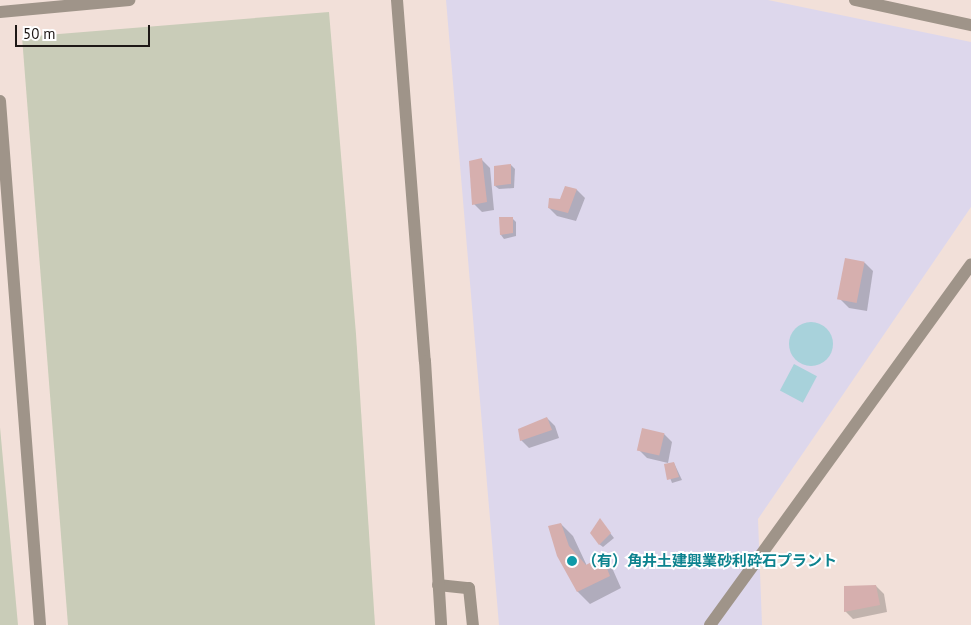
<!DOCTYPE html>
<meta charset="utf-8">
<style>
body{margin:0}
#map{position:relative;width:971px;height:625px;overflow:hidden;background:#f2e0d9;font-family:"PT Sans","Noto Sans JP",sans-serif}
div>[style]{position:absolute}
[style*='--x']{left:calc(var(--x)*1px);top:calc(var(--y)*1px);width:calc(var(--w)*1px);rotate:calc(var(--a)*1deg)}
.industrial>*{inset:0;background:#ddd7ec}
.green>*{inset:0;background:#c9ccb8}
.water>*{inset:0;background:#a8d2db;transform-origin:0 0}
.round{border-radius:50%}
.shadow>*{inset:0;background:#0003}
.building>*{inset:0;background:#d6afae;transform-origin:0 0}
.minor>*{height:12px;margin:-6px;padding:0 6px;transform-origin:6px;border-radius:6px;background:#9f9489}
.tertiary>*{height:12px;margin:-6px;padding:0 6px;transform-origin:6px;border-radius:6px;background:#9f9489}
.dots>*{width:14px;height:14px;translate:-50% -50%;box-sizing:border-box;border:2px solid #fff;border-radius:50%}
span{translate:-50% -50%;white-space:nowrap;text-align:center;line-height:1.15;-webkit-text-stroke:4px #fff;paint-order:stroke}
.culture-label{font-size:15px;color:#0d838f;font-weight:700}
.left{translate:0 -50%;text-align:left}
.scale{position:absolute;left:15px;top:25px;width:135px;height:22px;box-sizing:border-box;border:2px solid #1e1816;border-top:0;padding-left:6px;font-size:15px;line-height:18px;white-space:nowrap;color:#1e1816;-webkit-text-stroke:4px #fff;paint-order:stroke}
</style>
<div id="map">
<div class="industrial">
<div style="clip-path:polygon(446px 0,768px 0,971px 42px,971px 207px,758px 519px,762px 625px,499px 625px)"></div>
</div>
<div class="green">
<div style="clip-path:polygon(329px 12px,356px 334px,375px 625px,68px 625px,22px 37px)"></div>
<div style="clip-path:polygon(0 427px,18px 625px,0 625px)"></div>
</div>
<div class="water">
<div class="round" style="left:789px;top:322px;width:44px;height:44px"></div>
<div style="left:794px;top:364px;width:26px;height:30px;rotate:28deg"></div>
</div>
<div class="shadow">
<div style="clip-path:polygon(482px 160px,490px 168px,494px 210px,482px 212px,474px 204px)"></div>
<div style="clip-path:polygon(511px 165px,515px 169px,514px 188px,499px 189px,495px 186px)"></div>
<div style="clip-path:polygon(566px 187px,577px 190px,585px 198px,576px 221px,557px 216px,549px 208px,561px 201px)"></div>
<div style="clip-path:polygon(500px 218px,512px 218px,516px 222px,516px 236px,504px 239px,501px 235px)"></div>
<div style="clip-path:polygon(846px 259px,865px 263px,873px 271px,867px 311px,849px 308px,841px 300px)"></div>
<div style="clip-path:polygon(547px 418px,555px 426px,559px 438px,529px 448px,521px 440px)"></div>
<div style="clip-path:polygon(664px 434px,672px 442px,668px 463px,647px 458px,639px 450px)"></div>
<div style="clip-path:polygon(674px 463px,682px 480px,672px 483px,665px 465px)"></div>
<div style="clip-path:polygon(561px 524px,573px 536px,587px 566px,602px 558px,613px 570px,621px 588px,590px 604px,578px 592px,558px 556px)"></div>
<div style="clip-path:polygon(603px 524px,614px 538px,603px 547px,599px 544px)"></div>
<div style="clip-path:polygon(876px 586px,884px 594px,887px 612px,853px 619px,845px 611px)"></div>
</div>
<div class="building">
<div style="clip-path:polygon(482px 158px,487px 202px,472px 205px,469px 161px)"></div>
<div style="clip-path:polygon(511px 164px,511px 184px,494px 186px,494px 166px)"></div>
<div style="clip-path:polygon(565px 186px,577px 189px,568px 213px,548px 208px,549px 198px,560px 199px)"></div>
<div style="clip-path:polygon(499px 217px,513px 217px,513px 233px,500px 235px)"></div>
<div style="left:845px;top:258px;width:20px;height:42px;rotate:11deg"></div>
<div style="clip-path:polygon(547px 417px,552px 430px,520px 441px,518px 429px)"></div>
<div style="left:642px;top:428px;width:23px;height:23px;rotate:13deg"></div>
<div style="clip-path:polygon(674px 462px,679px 477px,667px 480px,664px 464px)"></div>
<div style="clip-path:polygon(600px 518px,611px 533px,599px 545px,590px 533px)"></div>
<div style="clip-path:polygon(561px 523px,569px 546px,586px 565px,602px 556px,610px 576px,577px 592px,557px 556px,548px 526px)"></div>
<div style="clip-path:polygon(876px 585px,880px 605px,844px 612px,844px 586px)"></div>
</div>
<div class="minor">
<div style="--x:855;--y:0;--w:119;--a:12.2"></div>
<div style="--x:0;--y:12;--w:130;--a:-5.3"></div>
<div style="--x:0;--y:101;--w:526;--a:85.63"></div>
<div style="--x:438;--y:585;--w:31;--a:6"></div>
<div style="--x:469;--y:588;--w:37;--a:84"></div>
<div style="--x:710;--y:625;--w:445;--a:-54.1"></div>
</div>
<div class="tertiary">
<div style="--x:397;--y:0;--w:362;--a:85.6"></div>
<div style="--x:425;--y:361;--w:264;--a:86.5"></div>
</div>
<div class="dots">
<div style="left:572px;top:561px;background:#0f9aa8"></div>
</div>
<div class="culture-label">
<span class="left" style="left:582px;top:561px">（有）角井土建興業砂利砕石プラント</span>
</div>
<div class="scale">50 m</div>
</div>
